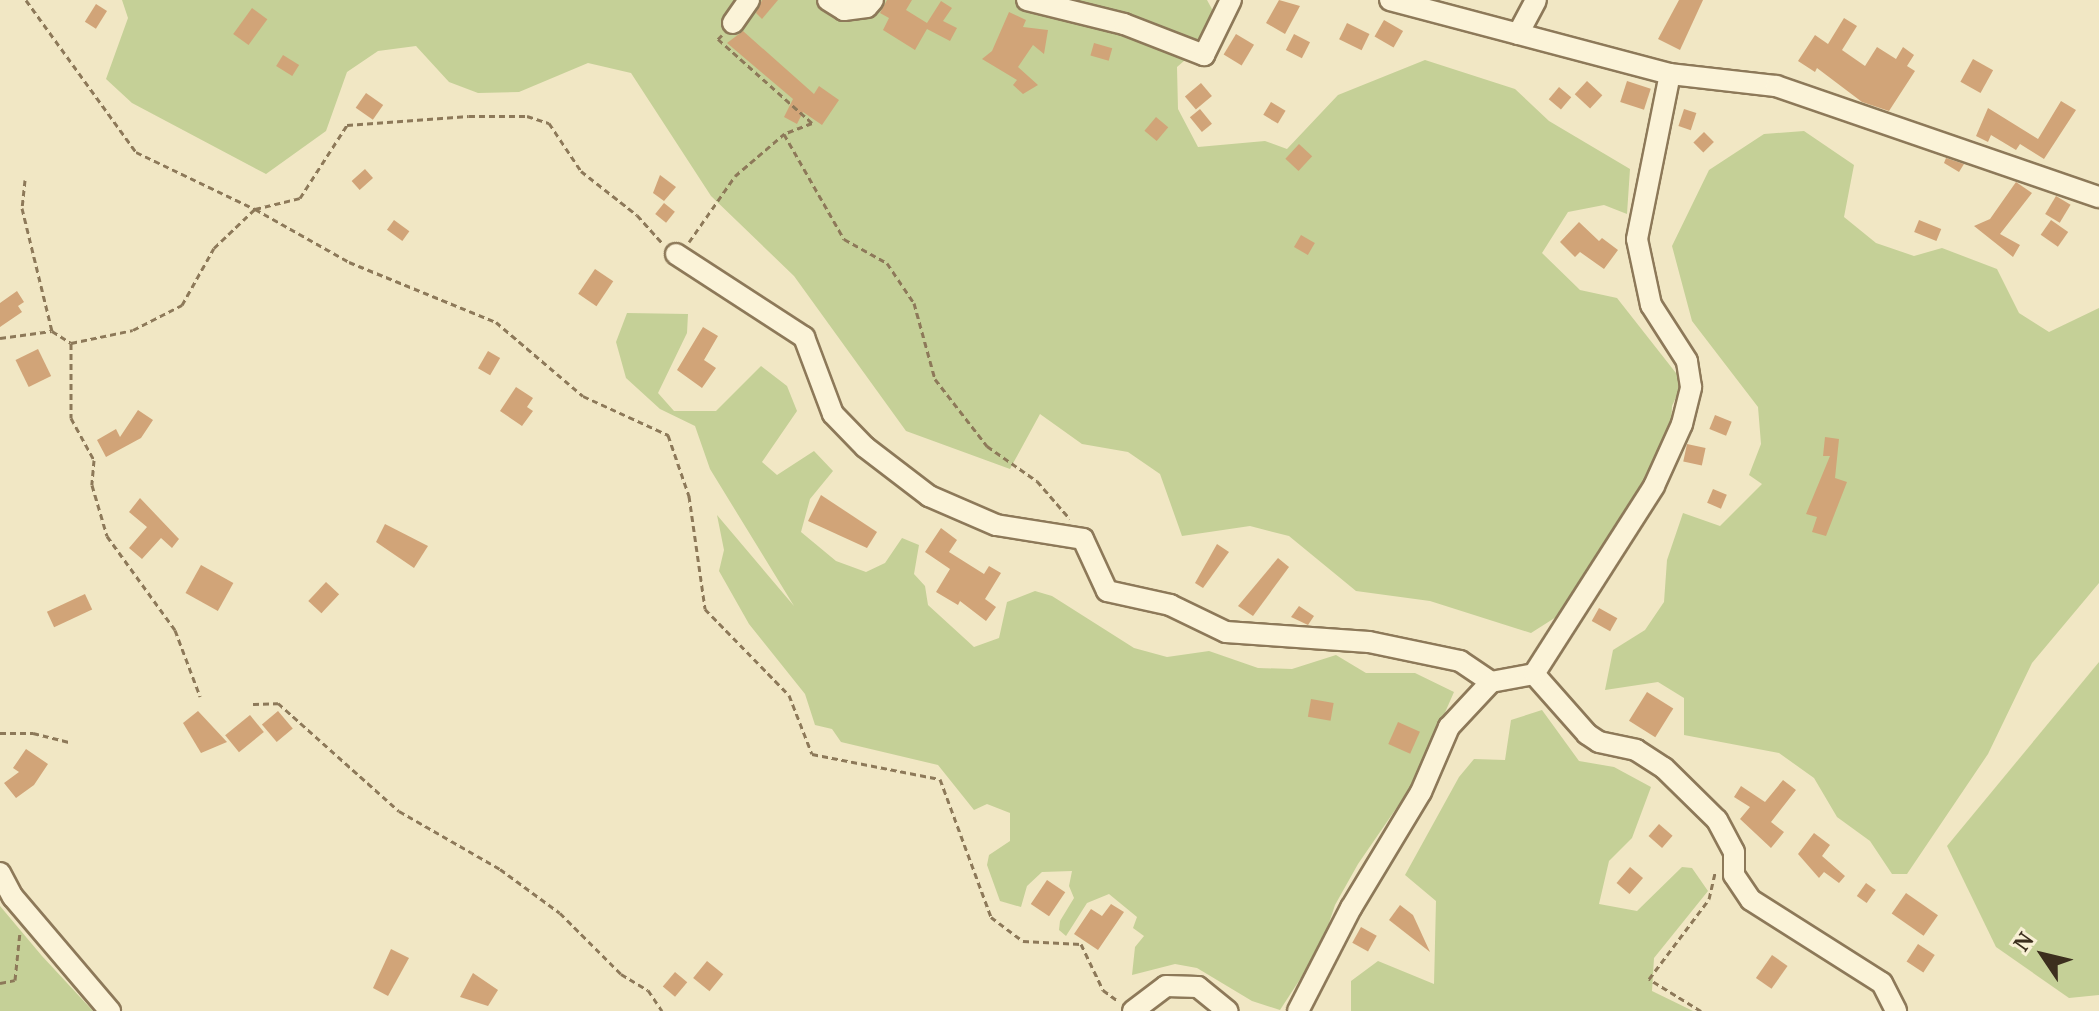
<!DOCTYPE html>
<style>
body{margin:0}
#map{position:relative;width:2099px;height:1011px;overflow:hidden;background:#f1e7c4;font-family:"PT Serif",serif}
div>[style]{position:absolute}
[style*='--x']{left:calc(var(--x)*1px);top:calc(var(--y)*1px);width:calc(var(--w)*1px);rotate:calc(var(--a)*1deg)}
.green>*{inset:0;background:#c5d097}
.building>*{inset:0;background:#d1a478;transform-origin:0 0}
.path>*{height:3px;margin-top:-1.5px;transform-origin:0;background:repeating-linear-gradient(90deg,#8d7959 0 6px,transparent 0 10px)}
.roads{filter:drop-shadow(2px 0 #8d7959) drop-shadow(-2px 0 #8d7959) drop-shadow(0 2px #8d7959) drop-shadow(0 -2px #8d7959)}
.minor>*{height:20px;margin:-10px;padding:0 10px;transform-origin:10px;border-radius:10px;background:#fbf3d8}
span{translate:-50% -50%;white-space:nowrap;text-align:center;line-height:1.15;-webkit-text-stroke:6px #f8f0d4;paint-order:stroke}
.north{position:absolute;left:2003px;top:915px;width:80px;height:80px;-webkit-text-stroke:6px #f8f0d4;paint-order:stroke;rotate:305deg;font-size:22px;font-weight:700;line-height:32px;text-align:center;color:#3c2f1e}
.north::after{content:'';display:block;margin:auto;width:28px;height:36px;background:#3c2f1e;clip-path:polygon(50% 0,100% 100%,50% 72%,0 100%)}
</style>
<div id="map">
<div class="green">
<div style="clip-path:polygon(122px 0,1207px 0,1218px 20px,1208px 40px,1177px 67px,1178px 109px,1198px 147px,1265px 141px,1287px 149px,1338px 95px,1425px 60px,1515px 89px,1549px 121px,1630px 169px,1627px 214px,1604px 205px,1568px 212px,1542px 253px,1580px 290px,1617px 298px,1683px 382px,1672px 406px,1670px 450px,1575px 605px,1531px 633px,1430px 601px,1356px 591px,1289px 536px,1250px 526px,1182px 536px,1160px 474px,1128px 452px,1082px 444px,1040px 414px,1010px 469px,906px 431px,794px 276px,711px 196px,631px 73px,588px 63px,519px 92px,478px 93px,449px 82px,416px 46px,378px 51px,347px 72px,326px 131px,266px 174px,132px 103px,106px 79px,128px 18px)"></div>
<div style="clip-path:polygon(1804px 131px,1854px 165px,1844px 217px,1876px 243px,1914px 256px,1942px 248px,1997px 269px,2019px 313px,2049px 332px,2099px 308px,2099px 583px,2032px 663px,1988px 754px,1907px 874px,1892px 874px,1870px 841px,1837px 817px,1814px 778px,1779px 753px,1684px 735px,1684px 698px,1658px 682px,1605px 690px,1613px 650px,1645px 630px,1664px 602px,1667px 560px,1683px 513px,1720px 526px,1762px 484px,1749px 475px,1761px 444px,1758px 407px,1692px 321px,1672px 246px,1709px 170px,1764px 134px)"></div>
<div style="clip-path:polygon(627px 313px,688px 314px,687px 333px,658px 393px,674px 411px,716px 411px,761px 366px,787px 386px,797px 411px,762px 462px,777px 475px,814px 451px,833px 471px,810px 499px,801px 532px,836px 561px,866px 572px,885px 563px,902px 538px,919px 545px,914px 574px,925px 586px,928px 605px,974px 647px,999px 638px,1007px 602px,1035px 591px,1052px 596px,1134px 648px,1167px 657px,1209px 651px,1258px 668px,1292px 669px,1336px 655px,1366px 673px,1415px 673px,1454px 692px,1415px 781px,1358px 864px,1335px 905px,1321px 947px,1280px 1010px,1252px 1001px,1197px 968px,1175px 964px,1132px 975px,1135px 947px,1144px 936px,1133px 928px,1137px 917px,1109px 894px,1087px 903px,1066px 936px,1059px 930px,1060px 921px,1074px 898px,1069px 886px,1072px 871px,1042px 872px,1027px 886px,1021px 907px,1000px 901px,987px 865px,989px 855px,1010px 841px,1010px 813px,987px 804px,974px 810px,938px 765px,841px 742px,832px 729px,815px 725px,805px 694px,749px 624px,719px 571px,724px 550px,717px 515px,794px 606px,710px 469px,695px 426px,660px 409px,626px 378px,616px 342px)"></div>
<div style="clip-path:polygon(2099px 662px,2099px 995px,2069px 998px,1996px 947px,1947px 846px)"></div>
<div style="clip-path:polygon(1542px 710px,1579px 761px,1614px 767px,1651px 787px,1632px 838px,1609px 861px,1599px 904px,1637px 911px,1682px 867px,1692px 868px,1708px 891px,1654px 958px,1652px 991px,1693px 1011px,1351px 1011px,1351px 981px,1378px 961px,1434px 984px,1436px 901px,1405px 875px,1459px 777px,1474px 759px,1505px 760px,1511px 720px)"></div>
<div style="clip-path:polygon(0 906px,42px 956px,93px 1011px,0 1011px)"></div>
</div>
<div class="building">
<div style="clip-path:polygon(762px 0,778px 0,762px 19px,756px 13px)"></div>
<div style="clip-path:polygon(887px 0,912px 0,906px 10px,927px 23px,941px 1px,952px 8px,943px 21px,957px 28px,950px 41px,927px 29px,915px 50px,883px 30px,889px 18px,880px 13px)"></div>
<div style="clip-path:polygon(1279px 0,1300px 6px,1285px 34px,1266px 23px)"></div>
<div style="clip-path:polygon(1679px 0,1703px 0,1680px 50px,1658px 39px)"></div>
<div style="left:96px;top:4px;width:13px;height:21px;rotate:32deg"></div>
<div style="left:252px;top:8px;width:19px;height:32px;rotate:36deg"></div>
<div style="clip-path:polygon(1009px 12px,1026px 20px,1023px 27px,1048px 30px,1044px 54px,1033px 45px,1018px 67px,1038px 85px,1023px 94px,1013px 85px,1017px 80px,982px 59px,992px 51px)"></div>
<div style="clip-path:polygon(1844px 18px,1857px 26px,1842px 50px,1865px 66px,1877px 47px,1896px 59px,1903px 47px,1914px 55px,1907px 66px,1915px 71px,1889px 111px,1862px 102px,1817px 68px,1815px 72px,1798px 61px,1815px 35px,1828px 44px)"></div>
<div style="left:1384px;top:20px;width:22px;height:19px;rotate:30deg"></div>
<div style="left:1347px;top:23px;width:25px;height:18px;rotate:26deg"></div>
<div style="clip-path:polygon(743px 31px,814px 94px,819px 86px,839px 100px,822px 125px,803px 112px,797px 124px,784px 117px,793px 99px,727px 43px)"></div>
<div style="left:1236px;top:34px;width:21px;height:24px;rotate:31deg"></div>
<div style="left:1294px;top:34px;width:18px;height:18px;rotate:27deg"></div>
<div style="left:1094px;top:43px;width:19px;height:13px;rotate:16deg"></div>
<div style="left:283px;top:55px;width:19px;height:13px;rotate:32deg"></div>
<div style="left:1973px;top:59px;width:23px;height:26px;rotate:29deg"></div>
<div style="left:1587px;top:81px;width:21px;height:18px;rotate:43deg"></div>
<div style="left:1627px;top:81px;width:25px;height:22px;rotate:18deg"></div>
<div style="left:1201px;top:83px;width:17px;height:21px;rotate:50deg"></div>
<div style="left:1559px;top:87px;width:16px;height:16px;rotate:40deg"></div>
<div style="left:366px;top:93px;width:21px;height:18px;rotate:35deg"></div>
<div style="clip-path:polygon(2061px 101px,2076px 110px,2044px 159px,2020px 144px,2016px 150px,1991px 135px,1988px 142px,1976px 136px,1988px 108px,2038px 139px)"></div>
<div style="left:1271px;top:102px;width:17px;height:15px;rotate:31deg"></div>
<div style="left:1200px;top:109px;width:19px;height:13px;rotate:51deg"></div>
<div style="left:1684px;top:109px;width:13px;height:18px;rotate:18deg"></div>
<div style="left:1156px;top:117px;width:16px;height:18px;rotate:40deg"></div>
<div style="left:1704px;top:132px;width:14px;height:15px;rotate:45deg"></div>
<div style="left:1299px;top:144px;width:18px;height:20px;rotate:43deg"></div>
<div style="clip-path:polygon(1946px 158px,1964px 164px,1959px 172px,1944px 163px)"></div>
<div style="left:365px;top:169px;width:12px;height:18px;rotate:48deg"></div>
<div style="clip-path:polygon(660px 175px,676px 187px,664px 201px,653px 193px)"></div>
<div style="clip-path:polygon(2016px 182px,2032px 193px,2000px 234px,2020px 245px,2013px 257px,1974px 226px,1990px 219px)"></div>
<div style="left:2056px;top:196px;width:17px;height:21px;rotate:31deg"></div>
<div style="left:664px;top:203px;width:14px;height:14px;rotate:39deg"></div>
<div style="left:394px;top:220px;width:19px;height:12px;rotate:36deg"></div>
<div style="left:1919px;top:220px;width:24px;height:13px;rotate:22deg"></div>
<div style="left:2051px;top:220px;width:21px;height:18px;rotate:35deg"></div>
<div style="clip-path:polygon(1579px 222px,1599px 241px,1602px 238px,1618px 250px,1604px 269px,1580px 252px,1575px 257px,1560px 242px)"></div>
<div style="left:1301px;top:235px;width:16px;height:14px;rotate:30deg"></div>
<div style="left:595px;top:269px;width:22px;height:30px;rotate:34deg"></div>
<div style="clip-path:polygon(17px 291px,24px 302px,18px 306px,22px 312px,0 327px,0 303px)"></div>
<div style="clip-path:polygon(703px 327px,718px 336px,704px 360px,716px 368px,702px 388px,677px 370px)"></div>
<div style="left:38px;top:349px;width:30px;height:25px;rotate:64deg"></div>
<div style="left:488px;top:351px;width:14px;height:20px;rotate:30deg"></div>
<div style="clip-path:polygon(516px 387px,533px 398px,527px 407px,533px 411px,522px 426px,500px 411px)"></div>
<div style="clip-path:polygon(138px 410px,153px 420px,141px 438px,106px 457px,97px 440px,116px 429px,120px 437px)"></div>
<div style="left:1715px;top:415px;width:18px;height:15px;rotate:22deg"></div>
<div style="clip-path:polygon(1825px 437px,1839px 439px,1835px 478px,1847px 482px,1826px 536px,1812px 532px,1817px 517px,1806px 514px,1830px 456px,1823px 456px)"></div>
<div style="left:1687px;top:444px;width:19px;height:18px;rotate:12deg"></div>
<div style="left:1713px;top:489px;width:15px;height:15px;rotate:23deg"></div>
<div style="clip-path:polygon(821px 495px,877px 532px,867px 548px,808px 521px)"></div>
<div style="clip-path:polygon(140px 498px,179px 539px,172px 548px,161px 538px,142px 559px,129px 548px,147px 527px,129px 512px)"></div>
<div style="clip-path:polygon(385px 524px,428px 546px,414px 568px,376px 542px)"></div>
<div style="clip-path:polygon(941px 528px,957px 540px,949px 552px,984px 574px,989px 566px,1001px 573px,985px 599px,996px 607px,986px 621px,960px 601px,958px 605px,936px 592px,950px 569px,925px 552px)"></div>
<div style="clip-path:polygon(1217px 544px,1229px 552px,1203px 588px,1195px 583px)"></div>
<div style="clip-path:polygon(1278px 558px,1289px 567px,1253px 616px,1238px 606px)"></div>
<div style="left:201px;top:565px;width:37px;height:32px;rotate:29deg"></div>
<div style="left:326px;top:582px;width:18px;height:26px;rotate:43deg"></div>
<div style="left:85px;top:594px;width:17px;height:42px;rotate:65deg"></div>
<div style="clip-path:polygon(1299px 606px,1314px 616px,1308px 625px,1291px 617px)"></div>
<div style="left:1599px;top:608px;width:21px;height:15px;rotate:29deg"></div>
<div style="left:1647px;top:692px;width:31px;height:34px;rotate:32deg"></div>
<div style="left:1311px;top:699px;width:23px;height:18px;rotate:10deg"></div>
<div style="clip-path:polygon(198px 711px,227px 742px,201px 753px,183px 723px)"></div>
<div style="left:278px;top:711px;width:23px;height:21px;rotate:50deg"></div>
<div style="left:250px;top:715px;width:22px;height:32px;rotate:51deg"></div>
<div style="left:1398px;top:722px;width:24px;height:24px;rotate:24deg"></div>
<div style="clip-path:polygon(26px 749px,48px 764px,34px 785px,16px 798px,4px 783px,19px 772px,13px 768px)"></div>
<div style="clip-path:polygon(1783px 780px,1796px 790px,1771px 822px,1784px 832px,1771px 848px,1740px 819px,1750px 807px,1734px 797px,1741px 786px,1765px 802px)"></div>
<div style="left:1659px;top:824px;width:18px;height:16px;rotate:41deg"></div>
<div style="clip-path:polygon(1814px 833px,1830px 845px,1822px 856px,1845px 876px,1839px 883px,1824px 872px,1819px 878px,1798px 854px)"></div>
<div style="left:1630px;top:867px;width:17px;height:21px;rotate:40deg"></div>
<div style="left:1047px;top:880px;width:22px;height:29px;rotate:34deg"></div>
<div style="left:1866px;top:883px;width:12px;height:16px;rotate:35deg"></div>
<div style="left:1906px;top:893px;width:39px;height:25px;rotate:35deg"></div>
<div style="clip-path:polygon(1111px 904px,1124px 912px,1098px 950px,1074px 934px,1091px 909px,1102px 916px)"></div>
<div style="clip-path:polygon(1400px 905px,1413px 915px,1430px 952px,1389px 920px)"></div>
<div style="left:1361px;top:927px;width:18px;height:18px;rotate:29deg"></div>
<div style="left:1918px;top:944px;width:20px;height:21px;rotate:33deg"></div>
<div style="clip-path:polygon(391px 949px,409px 958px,388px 996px,373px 988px)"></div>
<div style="left:1772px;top:955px;width:19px;height:28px;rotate:35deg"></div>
<div style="left:707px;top:961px;width:21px;height:22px;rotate:39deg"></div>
<div style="left:675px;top:972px;width:16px;height:19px;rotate:40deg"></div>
<div style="clip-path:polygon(473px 973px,498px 990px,488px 1006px,460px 997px)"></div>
</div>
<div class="path">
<div style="--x:26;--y:0;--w:188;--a:54.1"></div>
<div style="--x:136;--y:152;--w:132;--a:25.6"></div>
<div style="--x:255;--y:209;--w:108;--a:29.4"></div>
<div style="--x:349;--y:262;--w:159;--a:22.2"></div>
<div style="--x:496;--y:322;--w:114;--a:40.4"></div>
<div style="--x:583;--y:396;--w:94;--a:24.6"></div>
<div style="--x:668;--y:435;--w:65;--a:71"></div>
<div style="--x:689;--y:496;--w:114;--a:81.9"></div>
<div style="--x:705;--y:609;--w:120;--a:45.7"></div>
<div style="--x:789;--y:695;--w:63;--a:68.7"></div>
<div style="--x:812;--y:754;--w:130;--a:11.1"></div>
<div style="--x:940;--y:779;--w:147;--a:69.7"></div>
<div style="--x:991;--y:917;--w:40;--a:37"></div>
<div style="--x:1023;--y:941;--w:58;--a:3"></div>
<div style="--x:1081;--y:944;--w:51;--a:64.4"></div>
<div style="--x:1103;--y:990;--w:19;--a:36"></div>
<div style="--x:722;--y:35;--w:6;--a:135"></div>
<div style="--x:718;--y:39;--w:126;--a:41.8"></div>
<div style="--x:812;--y:123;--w:30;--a:159"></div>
<div style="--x:784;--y:134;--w:121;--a:60.3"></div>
<div style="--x:844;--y:239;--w:49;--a:29.2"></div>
<div style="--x:887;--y:263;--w:48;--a:56"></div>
<div style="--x:914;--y:303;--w:79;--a:74.6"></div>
<div style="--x:935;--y:379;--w:85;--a:52.2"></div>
<div style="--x:987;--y:446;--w:61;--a:35"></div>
<div style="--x:1037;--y:481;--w:50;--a:49"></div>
<div style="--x:25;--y:180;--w:28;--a:96"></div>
<div style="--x:22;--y:208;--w:127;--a:76.3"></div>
<div style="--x:689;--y:242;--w:80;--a:-55.1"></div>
<div style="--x:735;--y:176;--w:65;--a:-40.6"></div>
<div style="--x:0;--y:338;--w:52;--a:-7.7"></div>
<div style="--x:52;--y:331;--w:22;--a:32"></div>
<div style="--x:71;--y:343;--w:63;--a:-11.8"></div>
<div style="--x:133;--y:330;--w:55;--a:-27"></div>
<div style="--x:182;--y:305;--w:65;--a:-60.7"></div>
<div style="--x:214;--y:248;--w:57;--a:-43.6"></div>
<div style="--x:255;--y:209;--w:46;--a:-13.7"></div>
<div style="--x:300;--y:198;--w:87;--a:-57.2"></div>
<div style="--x:347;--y:125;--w:122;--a:-4.2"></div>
<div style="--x:469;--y:116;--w:58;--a:0"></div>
<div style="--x:527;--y:116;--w:23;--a:18"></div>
<div style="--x:549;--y:123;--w:58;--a:56.3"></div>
<div style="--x:581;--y:171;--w:71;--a:38.2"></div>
<div style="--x:637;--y:215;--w:38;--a:48"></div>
<div style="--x:71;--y:343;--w:75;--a:90"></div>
<div style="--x:71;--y:418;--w:48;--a:61.3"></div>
<div style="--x:94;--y:460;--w:25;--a:95"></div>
<div style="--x:92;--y:485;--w:53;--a:73.6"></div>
<div style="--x:107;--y:536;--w:116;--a:54.1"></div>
<div style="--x:175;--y:630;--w:71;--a:69.3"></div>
<div style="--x:253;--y:704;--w:25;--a:-2"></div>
<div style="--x:278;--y:703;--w:162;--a:41.8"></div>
<div style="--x:399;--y:811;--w:116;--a:29.9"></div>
<div style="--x:500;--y:869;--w:74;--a:36.3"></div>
<div style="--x:560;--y:913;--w:86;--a:45"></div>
<div style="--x:621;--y:974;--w:31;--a:31"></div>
<div style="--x:648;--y:990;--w:25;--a:56"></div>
<div style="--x:0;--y:733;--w:33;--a:0"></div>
<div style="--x:33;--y:733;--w:38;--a:14"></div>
<div style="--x:0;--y:983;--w:15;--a:-11"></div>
<div style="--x:15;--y:980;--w:48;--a:-84.1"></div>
<div style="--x:1701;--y:1011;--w:61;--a:-148.4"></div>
<div style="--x:1649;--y:979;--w:100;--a:-53.1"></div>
<div style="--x:1709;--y:899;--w:27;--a:-77"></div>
</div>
<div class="roads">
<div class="minor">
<div style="--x:828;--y:0;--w:19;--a:32"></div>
<div style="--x:844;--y:10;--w:23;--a:-7"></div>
<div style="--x:867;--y:7;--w:9;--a:-49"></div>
<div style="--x:1027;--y:0;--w:100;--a:13.9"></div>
<div style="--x:1124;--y:24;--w:86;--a:21.2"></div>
<div style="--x:1204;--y:55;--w:61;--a:-63.9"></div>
<div style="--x:1390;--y:0;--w:290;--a:14.8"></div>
<div style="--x:1670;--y:74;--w:107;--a:6.5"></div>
<div style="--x:1776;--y:86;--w:342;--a:19"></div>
<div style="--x:733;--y:23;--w:28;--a:-55"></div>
<div style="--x:1518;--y:34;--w:38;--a:-62"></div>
<div style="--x:676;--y:254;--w:153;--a:33"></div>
<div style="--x:804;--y:337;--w:82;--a:69.4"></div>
<div style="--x:833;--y:414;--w:46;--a:45.9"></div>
<div style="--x:865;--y:447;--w:81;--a:37.4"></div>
<div style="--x:929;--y:496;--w:73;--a:23.4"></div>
<div style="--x:996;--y:525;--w:88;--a:9.1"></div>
<div style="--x:1083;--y:539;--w:57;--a:65.2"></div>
<div style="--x:1107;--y:591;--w:65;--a:12.5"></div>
<div style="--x:1170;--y:605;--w:62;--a:25.7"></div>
<div style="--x:1226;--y:632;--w:143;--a:4"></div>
<div style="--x:1369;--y:642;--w:93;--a:11.8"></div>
<div style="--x:1460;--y:661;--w:37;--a:34"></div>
<div style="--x:1534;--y:674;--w:80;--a:48.5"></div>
<div style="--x:1587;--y:734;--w:14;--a:34"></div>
<div style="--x:1599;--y:742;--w:38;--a:12"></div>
<div style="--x:1636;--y:750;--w:33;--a:33"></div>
<div style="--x:1664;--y:768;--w:74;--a:44.5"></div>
<div style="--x:1717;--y:820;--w:36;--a:62"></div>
<div style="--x:1734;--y:852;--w:23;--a:90"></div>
<div style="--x:1734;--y:875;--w:30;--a:56"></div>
<div style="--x:1751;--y:900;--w:155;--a:32.4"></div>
<div style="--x:1882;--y:983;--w:31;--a:63"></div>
<div style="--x:0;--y:873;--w:27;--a:62"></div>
<div style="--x:13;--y:897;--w:150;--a:49.6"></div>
<div style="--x:1133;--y:1011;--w:41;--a:-37.1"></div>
<div style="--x:1166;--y:986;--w:32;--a:2"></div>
<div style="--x:1198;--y:987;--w:38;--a:39"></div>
<div style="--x:1298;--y:1011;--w:116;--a:-62.8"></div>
<div style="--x:1351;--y:908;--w:135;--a:-58.9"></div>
<div style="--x:1421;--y:792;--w:71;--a:-66.7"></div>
<div style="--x:1449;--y:727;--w:62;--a:-47"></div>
<div style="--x:1491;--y:682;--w:44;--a:-10.5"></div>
<div style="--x:1534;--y:674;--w:223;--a:-57.4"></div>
<div style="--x:1654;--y:486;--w:68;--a:-65.7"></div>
<div style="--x:1682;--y:424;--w:38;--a:-76"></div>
<div style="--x:1691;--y:387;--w:26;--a:-99"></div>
<div style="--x:1687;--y:361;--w:67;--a:-122.7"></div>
<div style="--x:1651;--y:305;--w:67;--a:-102"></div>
<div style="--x:1637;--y:239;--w:168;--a:-78.7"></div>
</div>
</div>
<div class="north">N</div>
</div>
